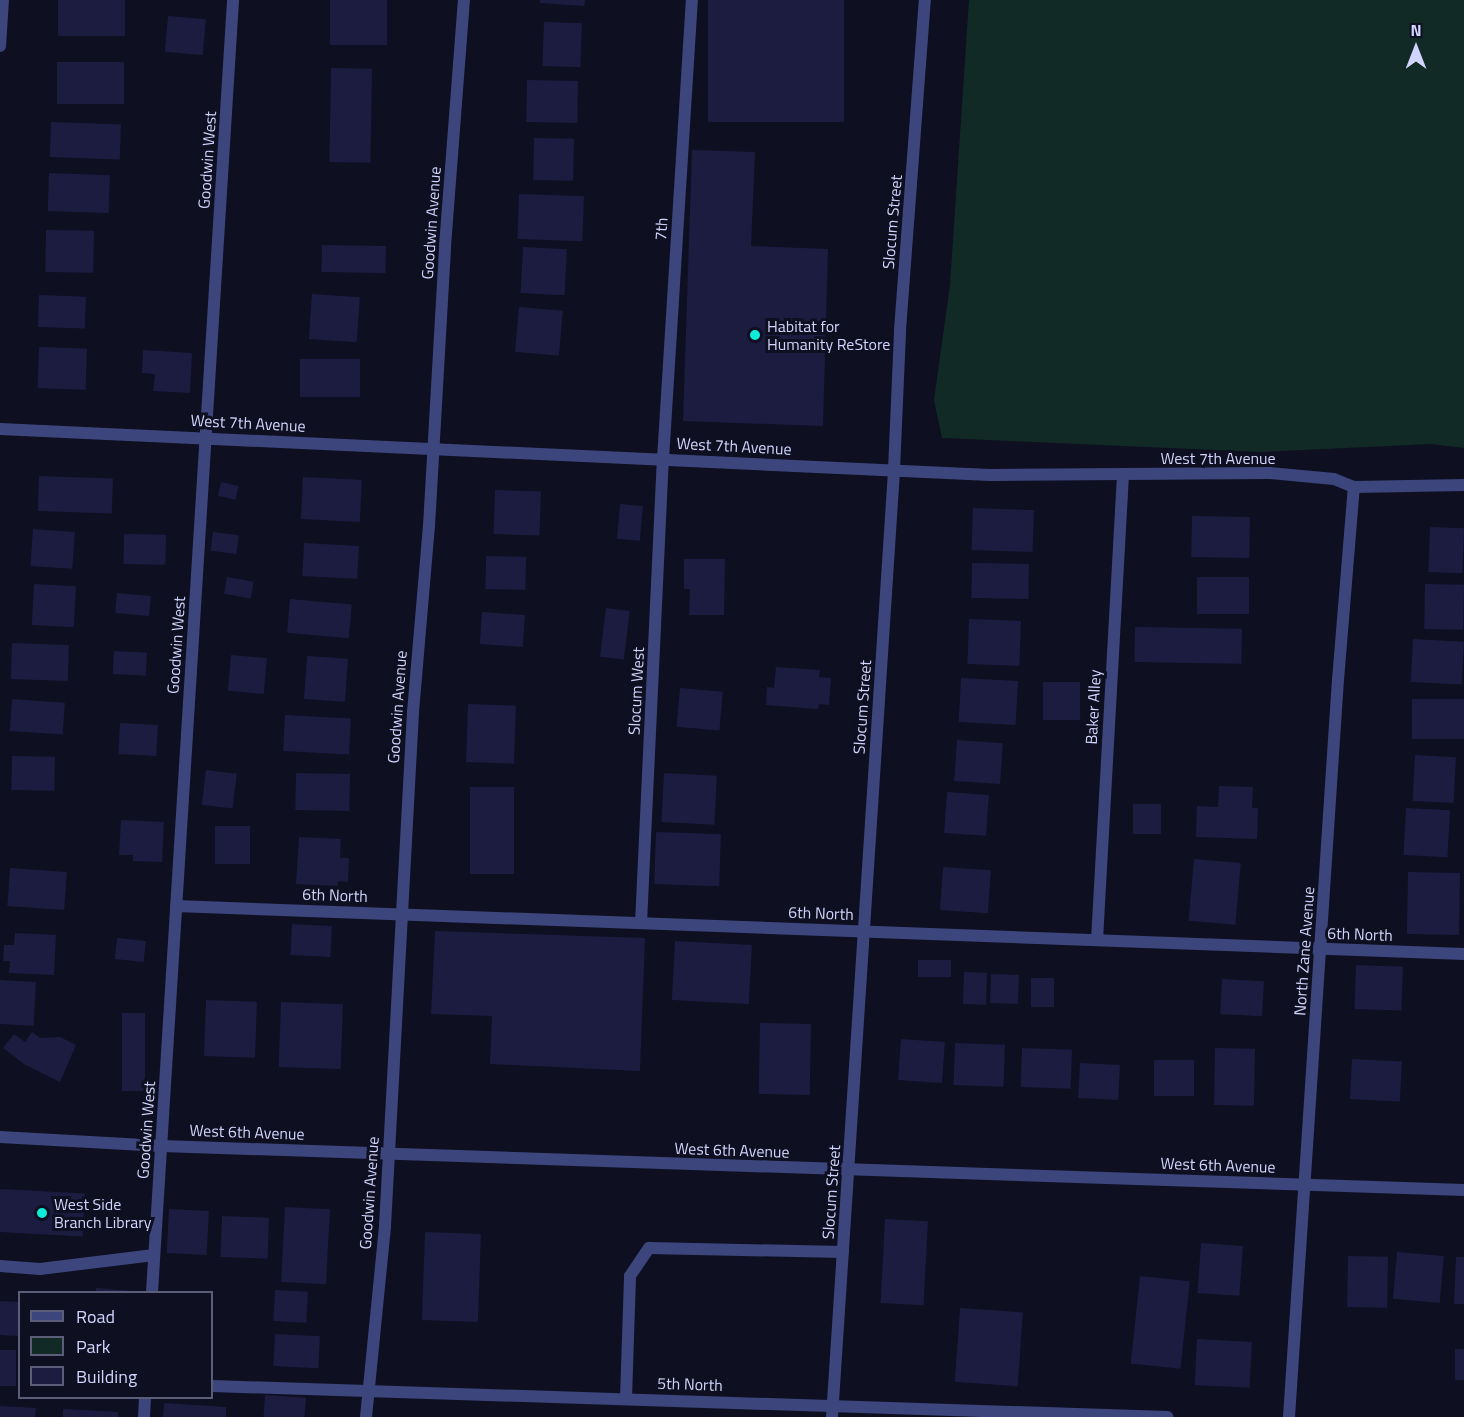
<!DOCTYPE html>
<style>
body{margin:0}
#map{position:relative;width:1464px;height:1417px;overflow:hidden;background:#0e0f21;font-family:"Titillium Web",sans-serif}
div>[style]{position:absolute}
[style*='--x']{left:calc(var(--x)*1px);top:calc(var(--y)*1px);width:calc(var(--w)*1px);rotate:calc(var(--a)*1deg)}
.green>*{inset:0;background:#122a25}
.building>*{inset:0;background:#1c1c41;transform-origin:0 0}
.service>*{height:12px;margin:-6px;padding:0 6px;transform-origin:6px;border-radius:6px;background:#3c467d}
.minor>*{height:12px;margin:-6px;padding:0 6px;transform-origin:6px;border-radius:6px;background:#3c467d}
.tertiary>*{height:12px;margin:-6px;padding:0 6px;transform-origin:6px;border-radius:6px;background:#3c467d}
.dots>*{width:16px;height:16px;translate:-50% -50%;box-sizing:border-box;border:3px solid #0e0f21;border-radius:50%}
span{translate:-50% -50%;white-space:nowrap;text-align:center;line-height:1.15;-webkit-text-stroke:6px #0e0f21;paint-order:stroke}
.street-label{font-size:16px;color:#d1d4fc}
.poi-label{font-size:16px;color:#d1d4fc}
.left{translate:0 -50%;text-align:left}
.legend{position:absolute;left:18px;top:1291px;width:195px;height:108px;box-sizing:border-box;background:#0e0f21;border:2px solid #5c5e79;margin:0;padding:8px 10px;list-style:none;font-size:18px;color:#d1d4fc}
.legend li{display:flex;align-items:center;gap:12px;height:30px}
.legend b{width:30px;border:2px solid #5c5e79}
.north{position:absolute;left:1386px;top:18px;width:60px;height:60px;-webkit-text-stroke:4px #0e0f21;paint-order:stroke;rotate:0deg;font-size:16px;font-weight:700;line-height:24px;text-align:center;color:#d1d4fc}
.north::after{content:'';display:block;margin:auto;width:21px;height:27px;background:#d1d4fc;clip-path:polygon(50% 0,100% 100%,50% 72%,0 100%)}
</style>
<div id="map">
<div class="green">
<div style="clip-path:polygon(969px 0,1464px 0,1464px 448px,1431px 444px,1261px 452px,942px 438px,934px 400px,950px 285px)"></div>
</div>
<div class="building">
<div style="left:58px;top:0;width:67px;height:36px"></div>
<div style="left:330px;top:0;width:57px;height:45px"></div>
<div style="clip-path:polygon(540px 0,585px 0,584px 6px,540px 3px)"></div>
<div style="left:708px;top:0;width:136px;height:122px"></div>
<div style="left:168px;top:16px;width:38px;height:36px;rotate:5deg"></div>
<div style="left:544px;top:22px;width:38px;height:44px;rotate:2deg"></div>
<div style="left:57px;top:62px;width:67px;height:42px"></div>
<div style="left:331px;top:68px;width:41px;height:94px;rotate:1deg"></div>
<div style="left:527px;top:80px;width:51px;height:42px;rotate:1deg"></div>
<div style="left:51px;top:122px;width:70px;height:35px;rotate:2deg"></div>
<div style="left:534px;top:138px;width:40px;height:42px;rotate:1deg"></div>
<div style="clip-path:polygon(692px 150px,755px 152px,751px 246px,828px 249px,823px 426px,683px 421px)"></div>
<div style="left:49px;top:173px;width:61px;height:38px;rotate:2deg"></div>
<div style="left:519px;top:194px;width:65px;height:45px;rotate:2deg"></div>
<div style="left:46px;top:230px;width:48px;height:42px;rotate:1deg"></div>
<div style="left:322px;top:245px;width:64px;height:27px;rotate:1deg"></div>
<div style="left:523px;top:247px;width:44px;height:46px;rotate:3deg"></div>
<div style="left:312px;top:294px;width:48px;height:45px;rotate:4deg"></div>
<div style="left:39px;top:295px;width:47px;height:32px;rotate:2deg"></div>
<div style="left:519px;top:307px;width:44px;height:45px;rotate:5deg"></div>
<div style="left:39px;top:347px;width:48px;height:41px;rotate:2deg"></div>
<div style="clip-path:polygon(143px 350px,192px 353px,190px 393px,153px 391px,155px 374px,142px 373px)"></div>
<div style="left:300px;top:359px;width:60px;height:38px"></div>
<div style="left:39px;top:476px;width:74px;height:35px;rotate:2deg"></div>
<div style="left:303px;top:477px;width:59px;height:42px;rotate:3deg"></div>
<div style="left:221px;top:482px;width:18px;height:14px;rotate:13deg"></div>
<div style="left:495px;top:490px;width:46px;height:44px;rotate:2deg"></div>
<div style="left:620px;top:504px;width:23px;height:35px;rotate:5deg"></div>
<div style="left:973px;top:508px;width:61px;height:42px;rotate:2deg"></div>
<div style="left:1192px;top:516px;width:58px;height:41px;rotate:1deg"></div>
<div style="left:1430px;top:527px;width:34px;height:45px;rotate:2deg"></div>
<div style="left:33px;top:529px;width:42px;height:37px;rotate:4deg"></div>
<div style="left:213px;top:532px;width:26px;height:19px;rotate:7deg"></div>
<div style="left:124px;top:534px;width:42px;height:30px;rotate:1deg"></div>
<div style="left:304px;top:543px;width:55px;height:33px;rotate:3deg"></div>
<div style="left:486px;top:556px;width:40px;height:33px;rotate:1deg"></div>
<div style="clip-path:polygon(684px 559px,725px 559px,724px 615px,689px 615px,690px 589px,684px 589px)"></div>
<div style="left:972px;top:563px;width:57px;height:35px;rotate:1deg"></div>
<div style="left:227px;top:577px;width:27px;height:17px;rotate:10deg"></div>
<div style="left:1197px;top:577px;width:52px;height:37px"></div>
<div style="left:34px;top:584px;width:42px;height:41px;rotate:3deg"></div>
<div style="left:1425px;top:584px;width:39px;height:45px;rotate:1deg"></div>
<div style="left:117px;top:593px;width:34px;height:20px;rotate:5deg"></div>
<div style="left:290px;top:599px;width:62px;height:34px;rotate:5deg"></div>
<div style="left:606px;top:608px;width:24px;height:49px;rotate:7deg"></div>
<div style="left:482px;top:612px;width:43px;height:32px;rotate:4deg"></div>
<div style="left:969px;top:619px;width:52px;height:45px;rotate:2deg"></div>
<div style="left:1135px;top:627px;width:107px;height:35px;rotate:1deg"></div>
<div style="left:1413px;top:639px;width:51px;height:43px;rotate:3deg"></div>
<div style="left:12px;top:643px;width:57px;height:36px;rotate:2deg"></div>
<div style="left:114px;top:651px;width:33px;height:23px;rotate:3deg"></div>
<div style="left:231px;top:655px;width:36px;height:36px;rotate:5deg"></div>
<div style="left:307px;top:656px;width:41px;height:43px;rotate:4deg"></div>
<div style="clip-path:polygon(776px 667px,820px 670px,819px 677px,831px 678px,829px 705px,819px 704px,818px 709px,766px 705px,767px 687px,774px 688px)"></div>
<div style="left:961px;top:678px;width:57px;height:44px;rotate:3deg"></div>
<div style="left:1043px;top:682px;width:37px;height:38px"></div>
<div style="left:680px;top:688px;width:43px;height:39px;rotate:5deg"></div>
<div style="left:12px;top:699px;width:53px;height:32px;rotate:4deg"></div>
<div style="left:1412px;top:699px;width:52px;height:40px"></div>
<div style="left:468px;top:704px;width:48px;height:58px;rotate:2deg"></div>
<div style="left:285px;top:715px;width:66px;height:36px;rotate:3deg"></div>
<div style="left:120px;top:723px;width:38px;height:31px;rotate:3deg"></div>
<div style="left:957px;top:740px;width:46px;height:41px;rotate:4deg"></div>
<div style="left:1415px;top:755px;width:41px;height:46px;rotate:3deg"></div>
<div style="left:12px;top:756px;width:43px;height:34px;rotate:1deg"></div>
<div style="left:206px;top:770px;width:31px;height:35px;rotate:7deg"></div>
<div style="left:296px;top:773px;width:54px;height:37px;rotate:1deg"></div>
<div style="left:664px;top:773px;width:53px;height:49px;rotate:3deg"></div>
<div style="clip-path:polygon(1219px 786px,1253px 787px,1252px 808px,1258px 808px,1257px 839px,1196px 837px,1197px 806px,1218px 807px)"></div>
<div style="left:470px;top:787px;width:44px;height:87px"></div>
<div style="left:947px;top:792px;width:42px;height:41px;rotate:4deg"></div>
<div style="left:1133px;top:804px;width:28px;height:30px"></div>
<div style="left:1406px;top:808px;width:44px;height:47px;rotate:3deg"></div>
<div style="clip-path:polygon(121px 820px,164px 822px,162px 862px,133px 861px,133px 855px,119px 855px)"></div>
<div style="left:215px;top:826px;width:35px;height:38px"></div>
<div style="left:656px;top:832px;width:65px;height:52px;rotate:2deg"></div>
<div style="clip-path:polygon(299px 837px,341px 839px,340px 858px,349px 858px,348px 882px,338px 881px,338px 886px,296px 884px)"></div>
<div style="left:1194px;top:859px;width:47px;height:62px;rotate:5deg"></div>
<div style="left:943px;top:867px;width:48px;height:43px;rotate:4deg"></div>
<div style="left:10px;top:868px;width:57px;height:38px;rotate:4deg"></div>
<div style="left:1408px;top:872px;width:52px;height:62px;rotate:1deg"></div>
<div style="left:292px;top:924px;width:40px;height:31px;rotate:3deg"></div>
<div style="clip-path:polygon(435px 931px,645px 938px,640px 1071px,490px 1064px,492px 1016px,431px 1014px)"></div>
<div style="clip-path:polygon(15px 933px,56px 935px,54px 975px,9px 973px,10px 961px,3px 961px,4px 945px,14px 945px)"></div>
<div style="left:117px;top:938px;width:29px;height:21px;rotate:6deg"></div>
<div style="left:675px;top:941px;width:77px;height:59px;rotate:3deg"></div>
<div style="left:918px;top:960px;width:33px;height:17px"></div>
<div style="left:1356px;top:965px;width:47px;height:44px;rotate:2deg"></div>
<div style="left:964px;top:972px;width:23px;height:32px;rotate:2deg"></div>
<div style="left:991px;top:974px;width:28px;height:29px;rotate:2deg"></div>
<div style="left:1031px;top:978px;width:23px;height:29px"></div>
<div style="left:1222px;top:979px;width:42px;height:35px;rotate:3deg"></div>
<div style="left:0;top:980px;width:36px;height:44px;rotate:3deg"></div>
<div style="left:206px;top:1000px;width:51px;height:56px;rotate:2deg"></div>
<div style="left:281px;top:1002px;width:62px;height:65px;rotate:2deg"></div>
<div style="left:122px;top:1013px;width:23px;height:78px"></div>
<div style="left:760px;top:1023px;width:51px;height:71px;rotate:1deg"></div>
<div style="clip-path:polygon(32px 1032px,40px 1038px,60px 1037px,76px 1045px,60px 1082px,24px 1064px,3px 1048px,14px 1034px,25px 1042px)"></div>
<div style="left:901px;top:1039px;width:44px;height:41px;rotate:4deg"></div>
<div style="left:955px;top:1043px;width:50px;height:42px;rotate:2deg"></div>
<div style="left:1022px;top:1048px;width:50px;height:39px;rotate:2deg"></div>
<div style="left:1215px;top:1048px;width:40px;height:57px;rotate:1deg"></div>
<div style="left:1352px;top:1059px;width:50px;height:40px;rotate:3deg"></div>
<div style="left:1154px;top:1060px;width:40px;height:36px"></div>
<div style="left:1080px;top:1063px;width:40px;height:35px;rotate:3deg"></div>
<div style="left:0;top:1189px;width:85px;height:43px;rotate:3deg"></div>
<div style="left:285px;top:1207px;width:45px;height:75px;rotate:3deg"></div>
<div style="left:169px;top:1209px;width:40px;height:44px;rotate:3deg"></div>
<div style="left:222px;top:1216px;width:47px;height:41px;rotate:2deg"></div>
<div style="left:885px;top:1219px;width:43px;height:84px;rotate:3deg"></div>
<div style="left:425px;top:1232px;width:56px;height:88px;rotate:2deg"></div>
<div style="left:1201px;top:1243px;width:42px;height:50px;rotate:4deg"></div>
<div style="left:1397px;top:1252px;width:47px;height:47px;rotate:5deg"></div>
<div style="left:1348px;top:1256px;width:40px;height:51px;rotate:1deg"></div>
<div style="clip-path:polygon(1456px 1257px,1464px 1257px,1464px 1304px,1454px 1304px)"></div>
<div style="left:1140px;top:1276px;width:50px;height:88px;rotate:6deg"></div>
<div style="clip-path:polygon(96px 1288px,132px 1291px,132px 1292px,96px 1292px)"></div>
<div style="left:275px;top:1290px;width:33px;height:31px;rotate:3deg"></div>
<div style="left:0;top:1301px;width:20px;height:34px;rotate:3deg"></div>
<div style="left:960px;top:1308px;width:63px;height:74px;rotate:4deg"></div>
<div style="left:275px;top:1334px;width:45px;height:32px;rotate:3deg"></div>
<div style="left:1197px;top:1339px;width:55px;height:46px;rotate:3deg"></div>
<div style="left:1455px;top:1349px;width:9px;height:31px"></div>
<div style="left:0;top:1350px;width:16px;height:36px"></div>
<div style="left:265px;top:1395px;width:41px;height:22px;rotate:4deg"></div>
<div style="clip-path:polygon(164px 1403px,226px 1407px,226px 1417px,163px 1417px)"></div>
<div style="clip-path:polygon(0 1406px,36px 1408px,35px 1417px,0 1417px)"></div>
<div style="clip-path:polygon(63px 1409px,118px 1412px,118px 1417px,63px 1417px)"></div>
</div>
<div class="service">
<div style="--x:176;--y:906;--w:1289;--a:2.13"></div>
<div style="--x:641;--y:923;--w:465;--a:-87.3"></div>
<div style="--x:663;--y:459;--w:460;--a:-86.4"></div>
<div style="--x:1097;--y:940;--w:466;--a:-86.8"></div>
<div style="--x:0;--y:1266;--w:40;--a:4.3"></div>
<div style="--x:40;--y:1269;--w:115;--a:-7"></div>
<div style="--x:152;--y:1292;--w:1295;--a:-86.41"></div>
<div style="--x:212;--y:1386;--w:956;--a:1.86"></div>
<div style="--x:626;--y:1398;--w:122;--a:-88.1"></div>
<div style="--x:630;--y:1276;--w:34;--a:-56"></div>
<div style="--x:649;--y:1248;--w:194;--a:1.2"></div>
<div style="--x:144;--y:1417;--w:19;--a:-87"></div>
</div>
<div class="minor">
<div style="--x:0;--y:46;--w:46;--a:-86.3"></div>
<div style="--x:0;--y:429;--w:991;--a:2.66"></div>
<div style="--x:990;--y:475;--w:279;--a:-0.4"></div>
<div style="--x:1269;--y:473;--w:65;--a:5.3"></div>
<div style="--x:1334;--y:479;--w:22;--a:22"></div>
<div style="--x:1354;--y:487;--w:110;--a:-1"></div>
<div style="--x:366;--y:1417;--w:192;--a:-84.3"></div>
<div style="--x:385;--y:1226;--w:515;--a:-86.88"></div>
<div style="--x:413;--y:712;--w:187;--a:-85.1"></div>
<div style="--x:429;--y:526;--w:280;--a:-86.7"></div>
<div style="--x:445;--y:246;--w:247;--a:-85.6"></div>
<div style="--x:832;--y:1417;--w:949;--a:-86.25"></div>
<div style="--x:894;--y:470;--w:140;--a:-87.5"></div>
<div style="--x:900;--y:330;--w:331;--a:-85.7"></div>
<div style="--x:1289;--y:1417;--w:739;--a:-86.2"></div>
<div style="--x:1338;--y:680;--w:194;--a:-85.3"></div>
</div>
<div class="tertiary">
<div style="--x:0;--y:1137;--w:162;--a:3.2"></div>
<div style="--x:162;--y:1146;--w:1303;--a:1.94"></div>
</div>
<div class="dots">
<div style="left:755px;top:335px;background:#0eecd9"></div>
<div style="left:42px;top:1213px;background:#0eecd9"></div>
</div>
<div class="street-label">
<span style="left:207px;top:160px;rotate:-86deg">Goodwin West</span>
<span style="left:892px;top:222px;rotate:-85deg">Slocum Street</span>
<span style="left:431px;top:223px;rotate:-86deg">Goodwin Avenue</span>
<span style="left:661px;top:229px;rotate:-86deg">7th</span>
<span style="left:248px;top:423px;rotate:3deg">West 7th Avenue</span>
<span style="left:734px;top:446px;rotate:3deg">West 7th Avenue</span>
<span style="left:1218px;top:458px">West 7th Avenue</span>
<span style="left:176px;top:645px;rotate:-86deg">Goodwin West</span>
<span style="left:636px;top:691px;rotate:-87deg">Slocum West</span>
<span style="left:397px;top:707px;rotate:-86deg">Goodwin Avenue</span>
<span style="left:862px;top:707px;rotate:-86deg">Slocum Street</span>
<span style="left:1093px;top:707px;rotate:-87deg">Baker Alley</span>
<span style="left:335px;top:895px;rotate:2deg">6th North</span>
<span style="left:821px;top:913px;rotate:2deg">6th North</span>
<span style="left:1360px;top:934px;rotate:2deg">6th North</span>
<span style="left:1304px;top:951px;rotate:-86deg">North Zane Avenue</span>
<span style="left:146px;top:1130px;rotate:-86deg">Goodwin West</span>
<span style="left:247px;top:1132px;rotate:2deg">West 6th Avenue</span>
<span style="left:732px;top:1150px;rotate:2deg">West 6th Avenue</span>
<span style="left:1218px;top:1165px;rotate:2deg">West 6th Avenue</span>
<span style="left:831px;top:1192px;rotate:-86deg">Slocum Street</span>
<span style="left:369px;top:1193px;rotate:-86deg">Goodwin Avenue</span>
<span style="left:690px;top:1384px;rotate:2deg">5th North</span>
</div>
<div class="poi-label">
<span class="left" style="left:767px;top:335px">Habitat for<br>Humanity ReStore</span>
<span class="left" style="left:54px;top:1213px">West Side<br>Branch Library</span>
</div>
<ul class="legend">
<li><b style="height:8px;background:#3c467d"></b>Road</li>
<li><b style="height:16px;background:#122a25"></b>Park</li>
<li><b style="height:16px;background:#1c1c41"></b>Building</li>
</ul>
<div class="north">N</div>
</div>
